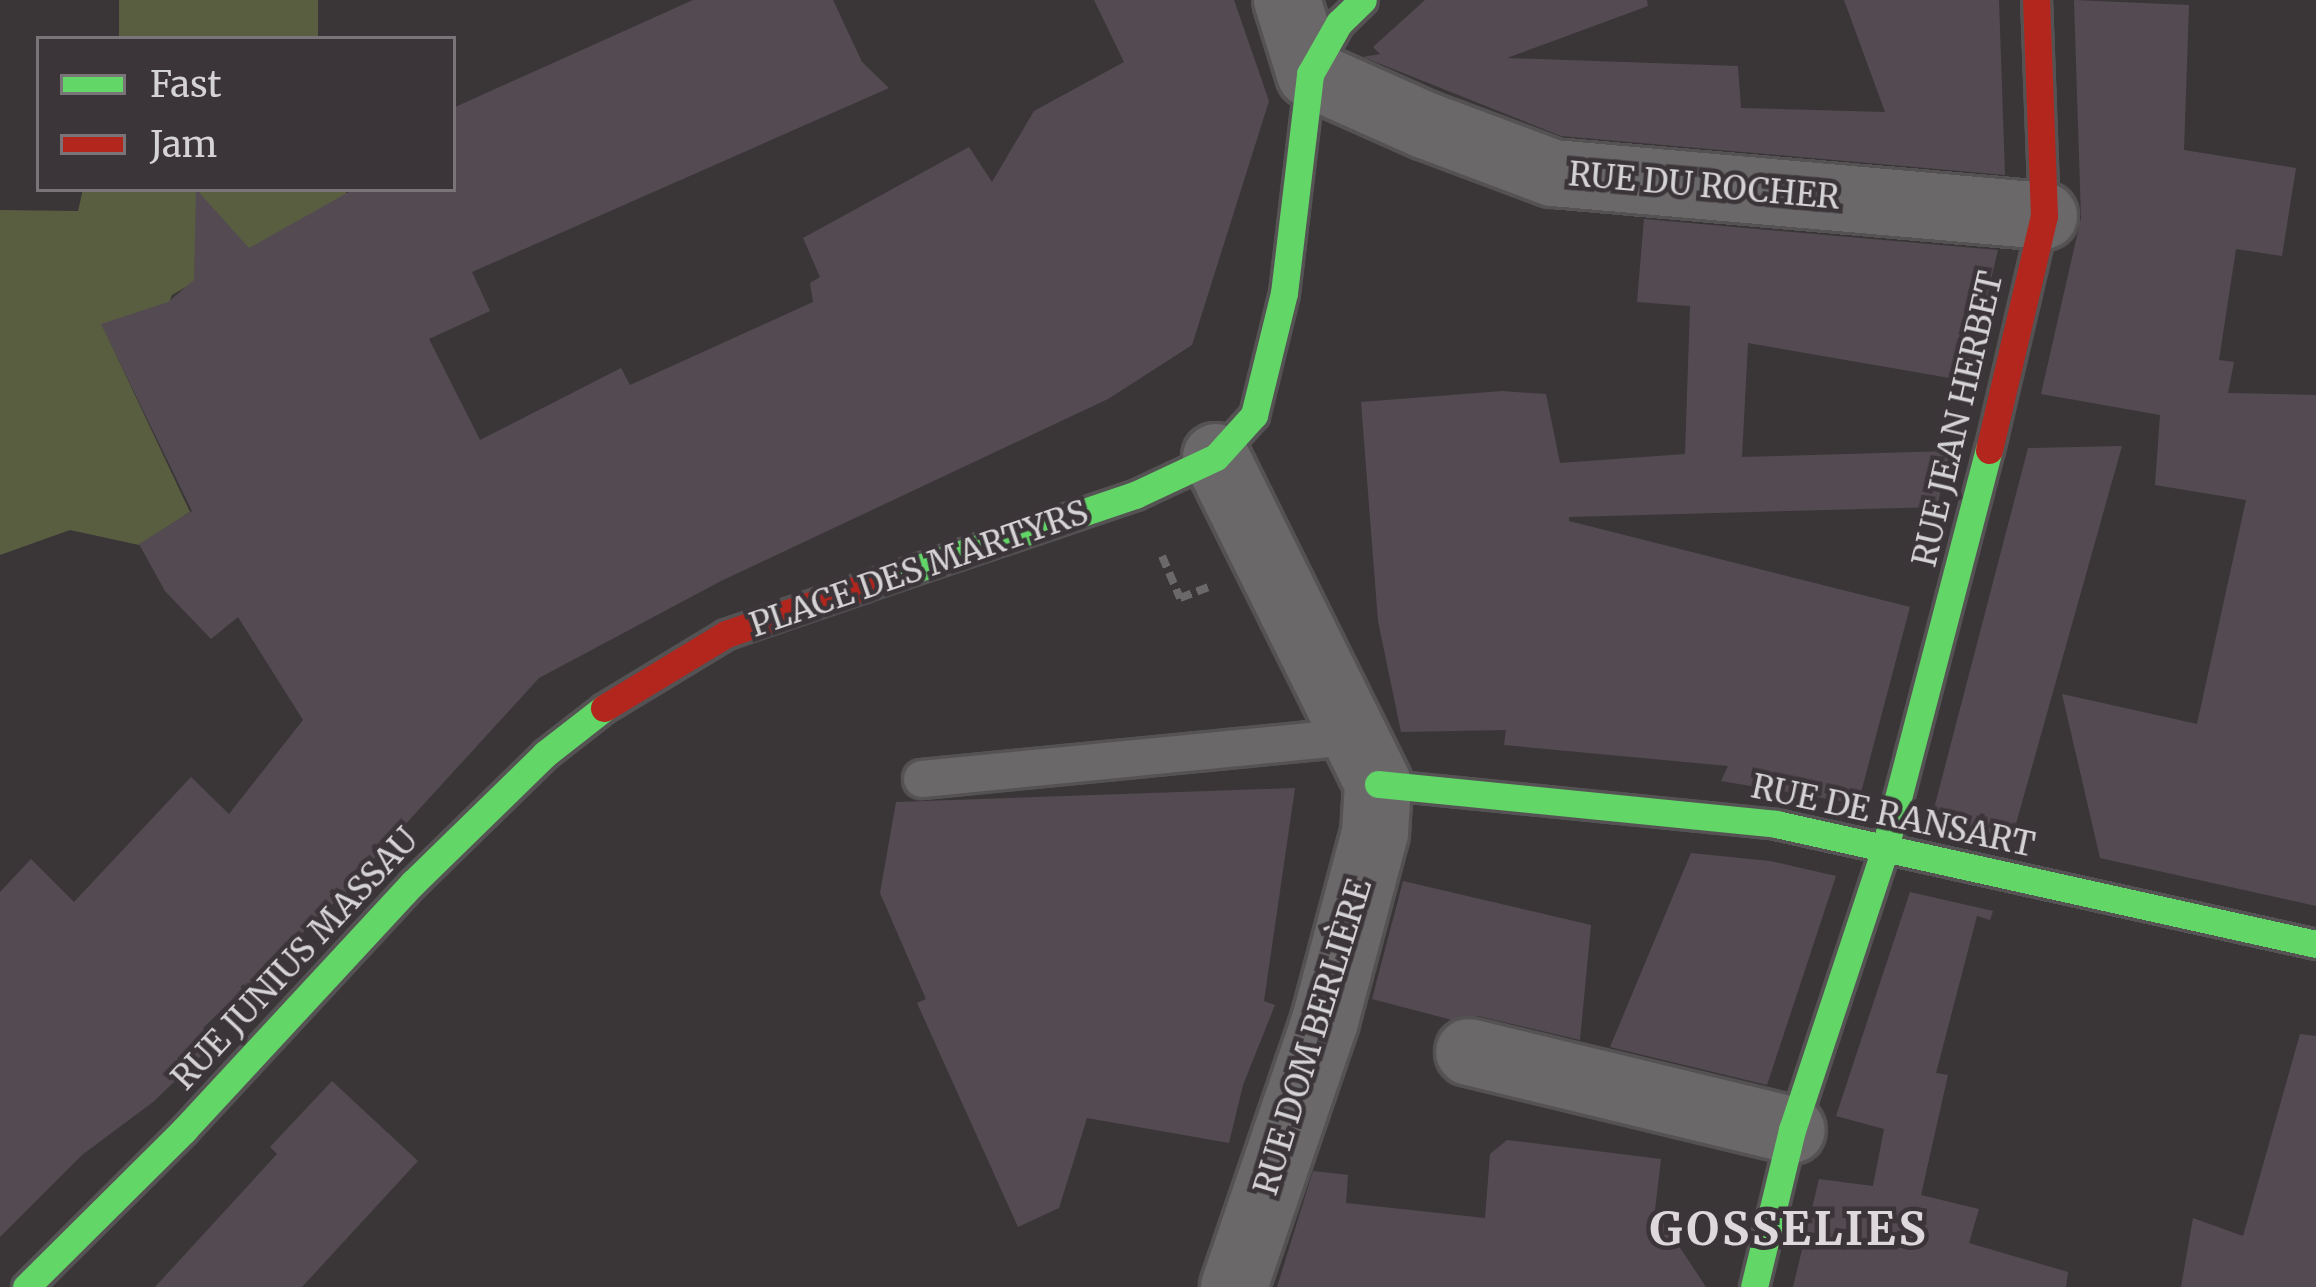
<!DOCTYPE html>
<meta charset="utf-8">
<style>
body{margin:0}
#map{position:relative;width:2316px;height:1287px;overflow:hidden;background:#3a3638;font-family:Merriweather,serif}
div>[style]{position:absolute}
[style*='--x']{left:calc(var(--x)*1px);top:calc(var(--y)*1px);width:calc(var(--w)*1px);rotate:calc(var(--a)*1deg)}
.green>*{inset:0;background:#595e41;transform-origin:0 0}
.building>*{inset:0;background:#534b51}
.path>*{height:8px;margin-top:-4px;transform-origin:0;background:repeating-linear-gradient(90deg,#6a6869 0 12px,transparent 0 18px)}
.roads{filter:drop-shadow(3px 0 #555254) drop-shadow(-3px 0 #555254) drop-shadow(0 3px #555254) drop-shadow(0 -3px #555254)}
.lane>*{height:36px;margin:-18px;padding:0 18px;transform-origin:18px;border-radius:18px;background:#6a6869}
.street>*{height:66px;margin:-33px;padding:0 33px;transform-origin:33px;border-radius:33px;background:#6a6869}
.fast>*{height:27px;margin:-13.5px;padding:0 13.5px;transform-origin:13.5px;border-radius:13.5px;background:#63d668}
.jam>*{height:27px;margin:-13.5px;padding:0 13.5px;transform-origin:13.5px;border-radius:13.5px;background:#b3261e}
span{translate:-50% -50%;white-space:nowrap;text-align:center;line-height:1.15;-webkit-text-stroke:9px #3b3539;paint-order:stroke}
.street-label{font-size:33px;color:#d6d3d5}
.district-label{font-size:45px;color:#ded7db;font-weight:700;letter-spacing:3px}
.legend{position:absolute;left:36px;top:36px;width:420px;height:156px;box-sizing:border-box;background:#3b3539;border:3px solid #797477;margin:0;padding:15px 21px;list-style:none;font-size:36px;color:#d6d3d5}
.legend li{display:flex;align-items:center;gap:24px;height:60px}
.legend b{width:60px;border:3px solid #797477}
</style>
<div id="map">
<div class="green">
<div style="left:119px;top:0;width:199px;height:40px"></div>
<div style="clip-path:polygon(83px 189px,346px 189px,346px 194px,172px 295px,169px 303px,102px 325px,190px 512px,139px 545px,70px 530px,0 555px,0 210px,78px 211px)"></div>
</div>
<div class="building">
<div style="clip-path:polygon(693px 0,833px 0,862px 62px,889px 88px,472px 272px,490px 311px,429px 339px,480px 440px,621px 368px,630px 385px,813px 302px,810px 283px,820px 277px,803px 238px,969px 147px,992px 182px,1034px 111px,1124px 62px,1094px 0,1234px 0,1269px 101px,1192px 345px,1108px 399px,721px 581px,539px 678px,370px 863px,342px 905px,335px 902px,203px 1028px,216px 1041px,199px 1058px,153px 1102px,82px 1155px,0 1237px,0 892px,31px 859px,74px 902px,191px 777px,229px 814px,303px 720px,238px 617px,211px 639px,165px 591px,139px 544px,192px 511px,101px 324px,168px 302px,194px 280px,196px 189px,249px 248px,354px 189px,453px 189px,453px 108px)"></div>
<div style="clip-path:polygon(1425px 0,1647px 0,1648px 6px,1507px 58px,1738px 66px,1741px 108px,1885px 112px,1844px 0,1999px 0,2005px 175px,1561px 136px,1363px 57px,1380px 54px,1373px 47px)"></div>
<div style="clip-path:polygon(2074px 0,2189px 5px,2184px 150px,2296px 168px,2282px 256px,2236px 249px,2219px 360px,2234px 362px,2228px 393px,2316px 395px,2316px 906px,2100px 858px,2062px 694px,2197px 724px,2246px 500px,2155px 485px,2160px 415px,2041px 394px,2081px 218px)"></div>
<div style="clip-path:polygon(1644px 219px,1998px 250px,1967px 381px,1748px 343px,1742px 457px,1950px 451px,1937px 507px,1569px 517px,1569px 521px,1910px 607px,1858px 804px,1721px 781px,1728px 766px,1504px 745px,1506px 730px,1401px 732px,1378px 621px,1361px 402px,1502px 391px,1546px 394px,1560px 463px,1685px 454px,1690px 306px,1637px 302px)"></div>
<div style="clip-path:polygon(2122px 446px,2012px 838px,1931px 820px,2028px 448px)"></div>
<div style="clip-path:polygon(1295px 788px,1264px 1001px,1275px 1005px,1243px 1085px,1229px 1143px,1087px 1118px,1059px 1208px,1018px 1227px,917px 1003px,926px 999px,880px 893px,896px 802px)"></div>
<div style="clip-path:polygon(1691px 853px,1770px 861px,1836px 876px,1767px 1085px,1610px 1047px)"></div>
<div style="clip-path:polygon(1403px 881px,1591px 925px,1580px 1040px,1478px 1016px,1452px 1020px,1372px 999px)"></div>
<div style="clip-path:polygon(1910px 892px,1993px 911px,1990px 920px,1977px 916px,1936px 1073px,1948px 1075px,1921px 1195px,1979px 1209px,1969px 1243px,2068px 1272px,2066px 1287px,1793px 1287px,1819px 1179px,1873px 1186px,1884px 1129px,1836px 1116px)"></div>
<div style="clip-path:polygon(2300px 1034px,2316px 1036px,2316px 1287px,2181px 1287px,2193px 1218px,2243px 1236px)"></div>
<div style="clip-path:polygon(332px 1081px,418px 1161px,302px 1287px,155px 1287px,277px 1154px,270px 1147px)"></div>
<div style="clip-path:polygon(1507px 1140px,1661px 1159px,1655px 1210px,1706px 1287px,1277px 1287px,1313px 1171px,1348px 1175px,1346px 1203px,1485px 1218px,1490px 1154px)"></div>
</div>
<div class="path">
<div style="--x:1162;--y:556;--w:46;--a:66.8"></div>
<div style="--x:1180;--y:598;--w:30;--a:-21"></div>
</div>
<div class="roads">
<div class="lane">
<div style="--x:922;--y:779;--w:434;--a:-5.6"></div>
</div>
<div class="street">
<div style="--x:1287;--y:0;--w:77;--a:72.7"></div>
<div style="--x:1310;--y:74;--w:128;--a:24"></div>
<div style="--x:1427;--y:126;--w:134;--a:20.5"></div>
<div style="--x:1553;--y:173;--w:493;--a:5"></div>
<div style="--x:1216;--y:457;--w:365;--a:63.6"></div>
<div style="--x:1378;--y:784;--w:49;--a:93.5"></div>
<div style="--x:1375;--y:833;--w:195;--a:104.9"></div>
<div style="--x:1325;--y:1021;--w:281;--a:108.9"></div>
<div style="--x:1469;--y:1052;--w:332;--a:13.6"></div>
</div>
<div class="fast">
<div style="--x:863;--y:587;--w:287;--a:-18.7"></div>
<div style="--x:1135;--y:495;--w:89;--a:-25.1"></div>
<div style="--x:1216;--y:457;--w:57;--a:-47.9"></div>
<div style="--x:1254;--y:415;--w:126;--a:-76.2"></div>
<div style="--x:1284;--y:293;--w:221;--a:-83.2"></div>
<div style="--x:1310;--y:74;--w:59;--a:-60.4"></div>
<div style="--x:1339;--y:23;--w:33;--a:-44"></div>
<div style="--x:1378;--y:784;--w:400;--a:5.7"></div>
<div style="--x:1776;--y:824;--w:553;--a:12.53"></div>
<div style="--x:26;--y:1287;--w:223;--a:-44.8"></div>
<div style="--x:184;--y:1130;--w:337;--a:-47.2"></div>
<div style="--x:413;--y:883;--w:185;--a:-44.3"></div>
<div style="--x:545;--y:754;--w:75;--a:-37.9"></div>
<div style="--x:1754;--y:1287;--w:162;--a:-76.4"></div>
<div style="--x:1792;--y:1130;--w:297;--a:-71.7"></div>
<div style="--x:1885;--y:848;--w:411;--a:-75.4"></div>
</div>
<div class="jam">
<div style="--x:1989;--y:450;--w:240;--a:-76.8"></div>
<div style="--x:2044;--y:216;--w:216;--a:-92.1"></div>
<div style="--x:604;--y:708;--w:143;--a:-31.2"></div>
<div style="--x:726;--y:634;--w:145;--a:-18.9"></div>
</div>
</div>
<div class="street-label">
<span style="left:1704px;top:186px;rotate:5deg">RUE DU ROCHER</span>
<span style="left:1958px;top:419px;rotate:-77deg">RUE JEAN HERBET</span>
<span style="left:919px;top:569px;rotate:-19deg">PLACE DES MARTYRS</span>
<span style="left:1893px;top:816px;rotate:12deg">RUE DE RANSART</span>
<span style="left:295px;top:959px;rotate:-47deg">RUE JUNIUS MASSAU</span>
<span style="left:1313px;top:1037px;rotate:-73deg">RUE DOM BERLIÈRE</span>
</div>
<div class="district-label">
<span style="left:1789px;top:1230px">GOSSELIES</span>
</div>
<ul class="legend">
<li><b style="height:15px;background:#63d668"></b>Fast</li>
<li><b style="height:15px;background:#b3261e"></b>Jam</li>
</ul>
</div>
